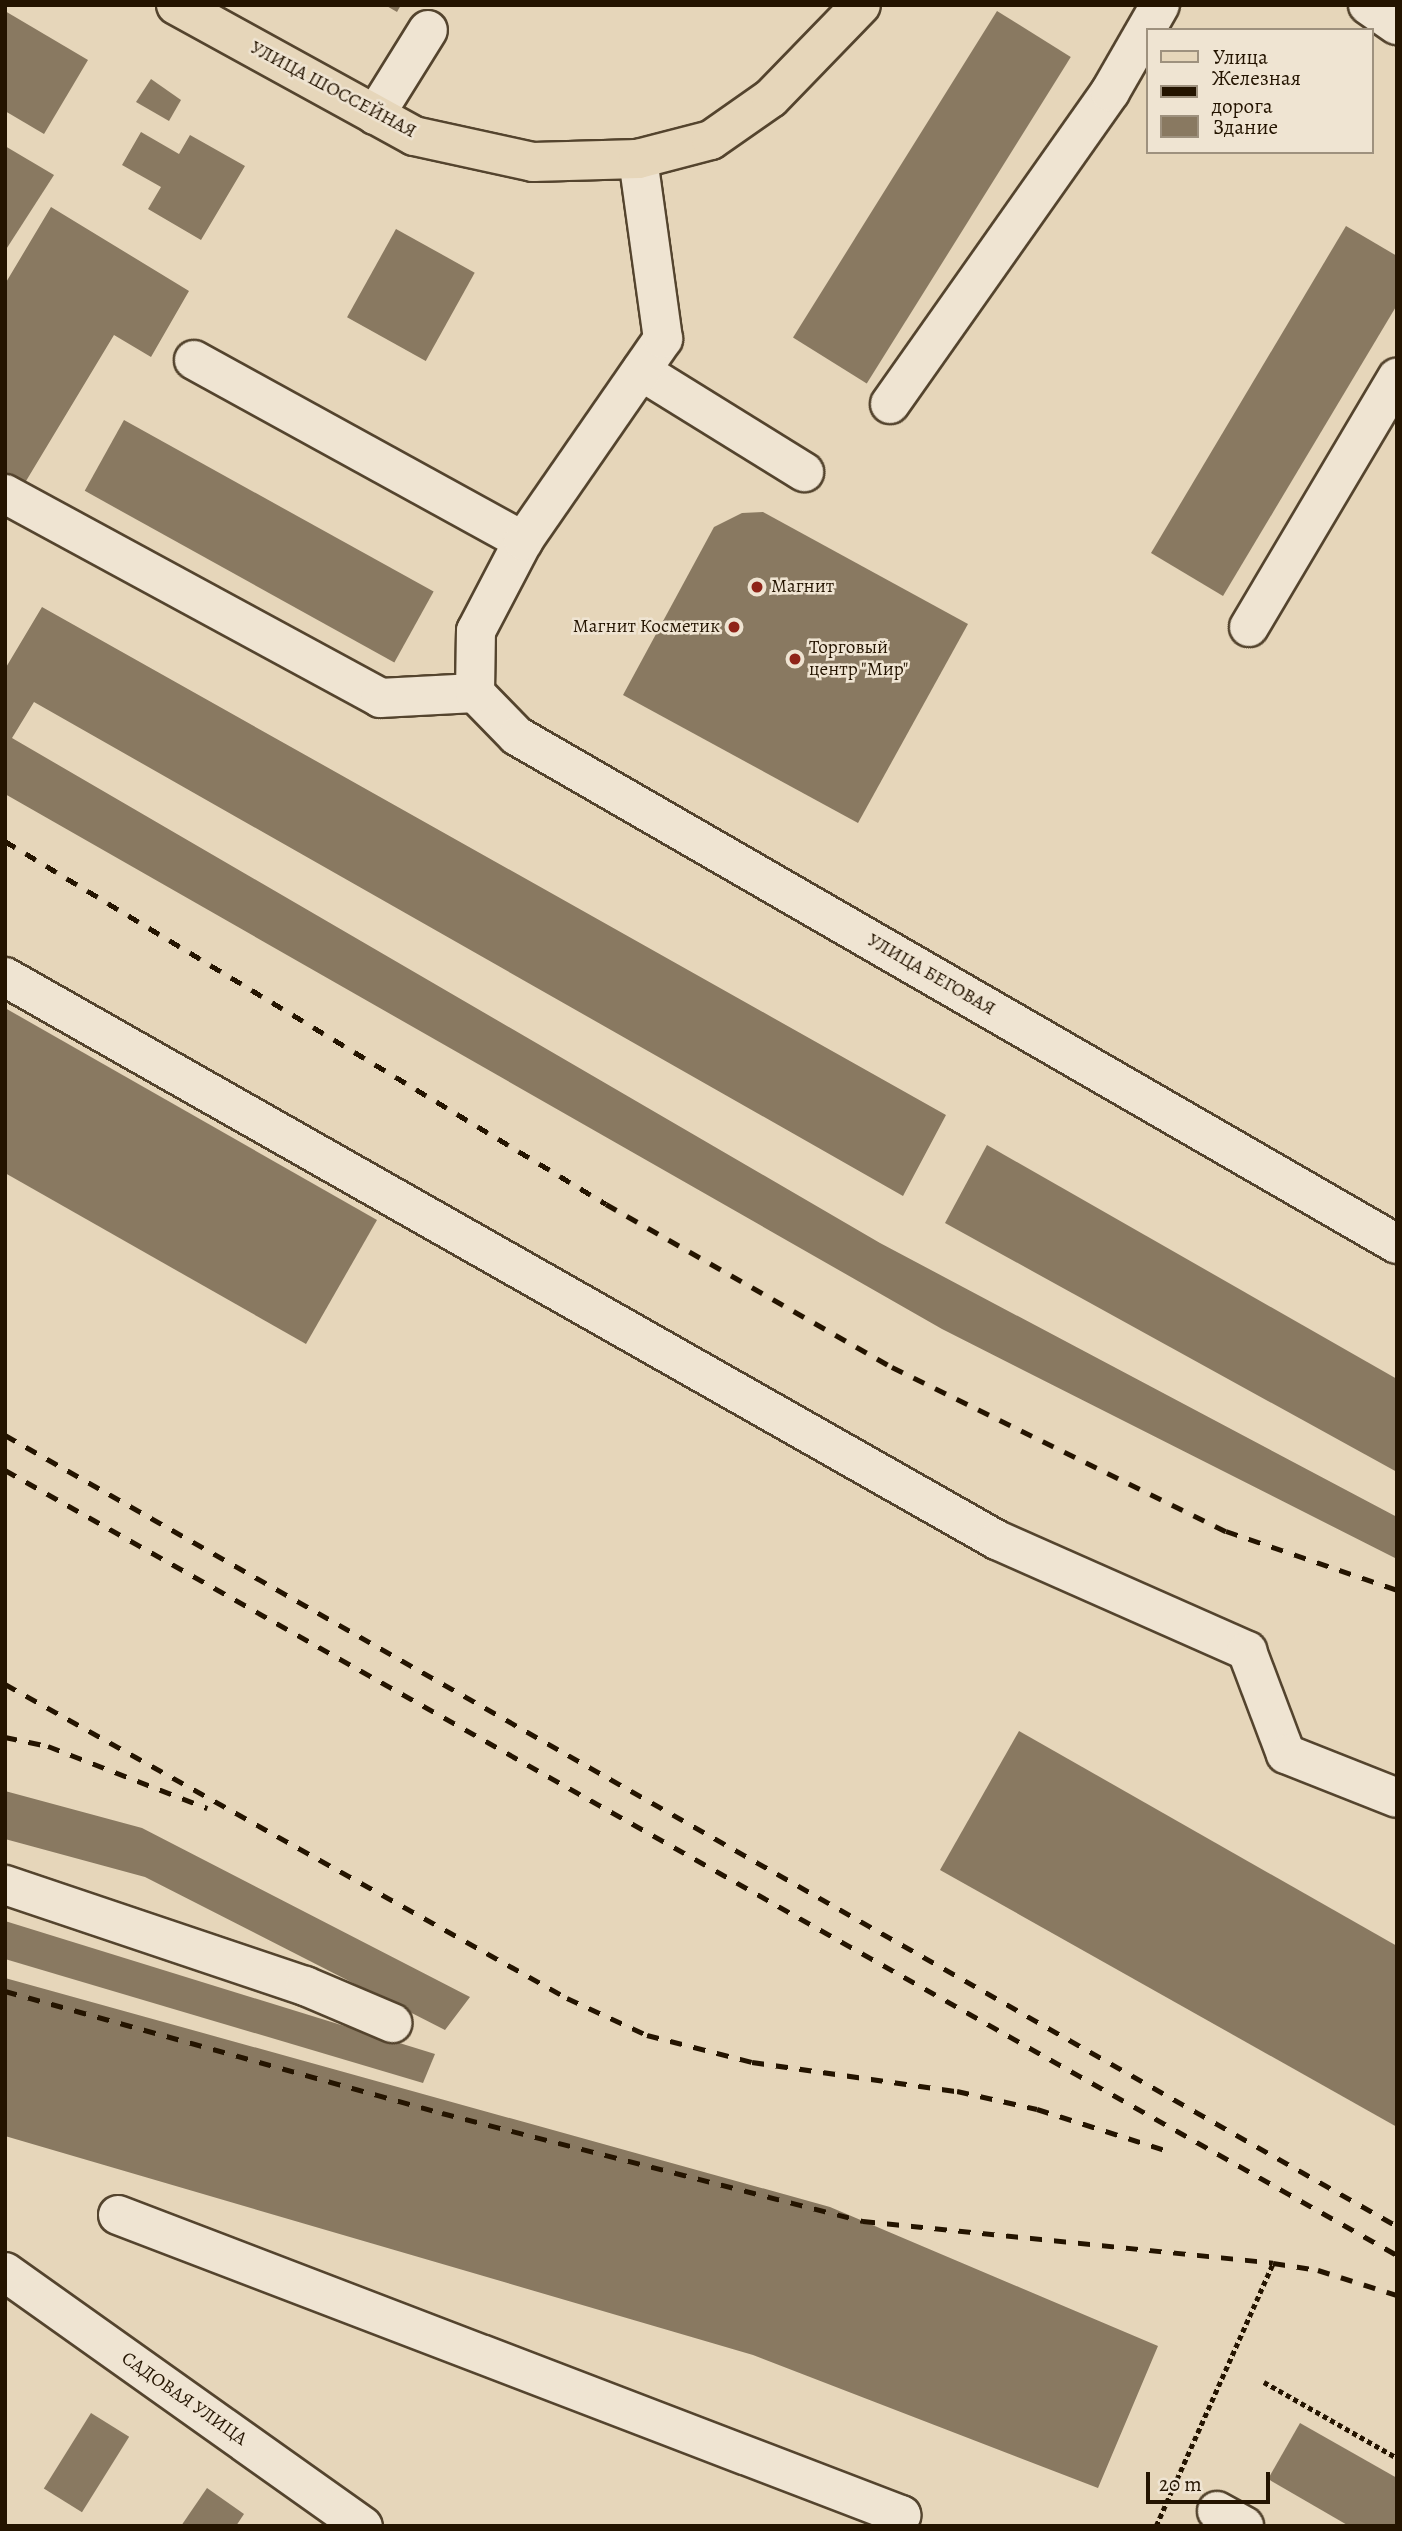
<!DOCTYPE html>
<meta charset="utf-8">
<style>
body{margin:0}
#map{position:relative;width:1402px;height:2531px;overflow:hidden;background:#e6d6ba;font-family:Alegreya,serif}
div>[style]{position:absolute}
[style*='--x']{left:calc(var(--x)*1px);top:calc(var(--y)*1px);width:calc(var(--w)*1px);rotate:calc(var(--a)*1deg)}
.building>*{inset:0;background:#897961;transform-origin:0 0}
.path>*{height:4.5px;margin-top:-2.25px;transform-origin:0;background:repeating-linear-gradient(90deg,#241400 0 5px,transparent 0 8.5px)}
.roads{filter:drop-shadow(2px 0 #54442e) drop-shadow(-2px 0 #54442e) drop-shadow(0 2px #54442e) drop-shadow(0 -2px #54442e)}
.minor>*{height:38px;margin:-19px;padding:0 19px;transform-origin:19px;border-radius:19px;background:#efe4d2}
.major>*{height:38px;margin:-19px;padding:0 19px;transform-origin:19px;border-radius:19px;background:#e6d6ba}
.rail>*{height:5px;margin-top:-2.5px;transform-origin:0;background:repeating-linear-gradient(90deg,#241400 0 12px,transparent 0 24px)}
.dots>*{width:19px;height:19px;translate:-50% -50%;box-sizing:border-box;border:4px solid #efe4d2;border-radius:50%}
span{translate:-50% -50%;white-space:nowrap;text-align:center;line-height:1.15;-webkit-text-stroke:5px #efe4d2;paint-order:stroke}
.street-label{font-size:19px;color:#241400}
.poi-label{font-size:19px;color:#241400}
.left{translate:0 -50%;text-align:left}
.right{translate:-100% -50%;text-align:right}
.frame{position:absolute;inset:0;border:7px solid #241400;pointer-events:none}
.legend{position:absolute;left:1146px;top:28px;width:228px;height:126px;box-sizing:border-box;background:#efe4d2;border:2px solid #9e917e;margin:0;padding:9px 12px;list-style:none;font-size:21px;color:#241400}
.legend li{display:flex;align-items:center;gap:14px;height:35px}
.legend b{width:35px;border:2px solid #9e917e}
.scale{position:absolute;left:1146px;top:2472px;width:124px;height:32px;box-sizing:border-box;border:4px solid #241400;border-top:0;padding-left:9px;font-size:21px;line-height:24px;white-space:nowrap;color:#241400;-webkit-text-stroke:5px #efe4d2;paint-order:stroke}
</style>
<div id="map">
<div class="building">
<div style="clip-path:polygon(385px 5px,401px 5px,397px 12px)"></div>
<div style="clip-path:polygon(5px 11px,88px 60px,44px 134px,5px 111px)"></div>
<div style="left:997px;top:11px;width:87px;height:385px;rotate:32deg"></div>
<div style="clip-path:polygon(151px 79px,181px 100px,169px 121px,136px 102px)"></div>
<div style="clip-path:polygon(141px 132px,179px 154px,190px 135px,245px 166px,201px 240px,148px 209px,161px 187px,122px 165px)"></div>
<div style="clip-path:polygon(5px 146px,54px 175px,5px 251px)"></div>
<div style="clip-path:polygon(51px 207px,189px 291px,151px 357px,114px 335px,23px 486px,5px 476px,5px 284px)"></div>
<div style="clip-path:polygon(1346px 226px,1397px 256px,1397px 305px,1223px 596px,1151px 553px)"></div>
<div style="left:396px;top:229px;width:90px;height:101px;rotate:29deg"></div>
<div style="left:124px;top:420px;width:354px;height:81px;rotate:29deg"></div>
<div style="clip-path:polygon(763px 512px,968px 624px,858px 823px,623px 695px,714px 527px,742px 513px)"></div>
<div style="clip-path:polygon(42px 607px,946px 1115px,903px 1196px,34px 702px,12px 738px,880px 1243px,1397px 1517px,1397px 1559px,942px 1329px,5px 794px,5px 669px)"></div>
<div style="clip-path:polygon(5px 1008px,377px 1220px,306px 1344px,5px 1173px)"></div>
<div style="clip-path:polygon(987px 1145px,1397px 1379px,1397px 1472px,945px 1223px)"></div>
<div style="clip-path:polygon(1019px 1731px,1397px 1946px,1397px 2127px,940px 1870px)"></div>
<div style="clip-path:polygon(5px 1791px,142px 1828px,470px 1997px,445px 2030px,145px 1877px,5px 1839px)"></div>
<div style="clip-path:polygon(5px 1921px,435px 2054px,423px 2083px,5px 1959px)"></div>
<div style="clip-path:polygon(5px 1978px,830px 2207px,1158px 2346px,1098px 2488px,753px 2355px,5px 2136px)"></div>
<div style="left:91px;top:2413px;width:45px;height:89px;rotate:32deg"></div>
<div style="clip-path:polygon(1300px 2423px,1397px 2478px,1397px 2526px,1349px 2526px,1268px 2479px)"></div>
<div style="clip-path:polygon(207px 2488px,244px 2514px,236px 2526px,181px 2526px)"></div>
</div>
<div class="path">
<div style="--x:1264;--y:2382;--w:153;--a:29.7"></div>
<div style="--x:1156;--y:2526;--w:288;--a:-66"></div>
</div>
<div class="roads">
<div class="minor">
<div style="--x:1368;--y:5;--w:35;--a:35"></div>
<div style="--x:375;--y:115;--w:100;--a:-58.1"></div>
<div style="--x:194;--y:360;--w:376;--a:28.8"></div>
<div style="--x:641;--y:371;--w:192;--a:31.8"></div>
<div style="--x:890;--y:404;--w:382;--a:-54.8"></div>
<div style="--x:1110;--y:92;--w:100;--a:-60.1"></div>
<div style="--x:5;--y:494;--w:427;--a:28.5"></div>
<div style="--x:380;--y:698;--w:95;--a:-3"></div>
<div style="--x:1249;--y:627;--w:290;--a:-59.3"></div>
<div style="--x:475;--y:693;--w:60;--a:45.7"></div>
<div style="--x:517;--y:736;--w:1016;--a:30"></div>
<div style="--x:475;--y:693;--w:62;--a:-89.1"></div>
<div style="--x:476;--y:631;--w:102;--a:-62.4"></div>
<div style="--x:523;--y:541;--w:246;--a:-55.3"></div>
<div style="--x:663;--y:339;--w:182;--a:-97.9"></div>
<div style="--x:5;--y:977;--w:1141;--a:29.58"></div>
<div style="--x:997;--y:1540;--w:274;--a:23.9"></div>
<div style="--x:1247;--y:1651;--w:110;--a:69.3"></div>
<div style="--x:1286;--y:1754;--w:119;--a:21.6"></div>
<div style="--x:5;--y:1885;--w:317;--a:18.6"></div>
<div style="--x:305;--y:1986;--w:95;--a:23"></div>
<div style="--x:118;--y:2215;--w:839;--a:20.96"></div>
<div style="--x:901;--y:2515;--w:12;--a:114"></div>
<div style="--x:5;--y:2272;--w:439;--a:35.4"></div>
<div style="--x:1217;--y:2511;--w:31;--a:29"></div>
</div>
<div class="major">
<div style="--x:176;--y:5;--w:272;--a:28.8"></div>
<div style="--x:414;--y:136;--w:122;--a:12.3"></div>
<div style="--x:533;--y:162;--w:105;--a:-1.6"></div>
<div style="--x:638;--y:159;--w:75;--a:-14.6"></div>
<div style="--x:711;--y:140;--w:73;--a:-35"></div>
<div style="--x:771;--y:98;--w:129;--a:-45.9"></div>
</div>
</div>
<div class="rail">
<div style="--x:5;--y:841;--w:702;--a:31.13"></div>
<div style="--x:606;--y:1204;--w:329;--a:29.7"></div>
<div style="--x:892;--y:1367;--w:372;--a:26.2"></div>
<div style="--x:1226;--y:1531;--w:181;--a:19"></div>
<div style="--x:5;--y:1435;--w:1601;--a:29.61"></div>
<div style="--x:5;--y:1470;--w:1598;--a:29.42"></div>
<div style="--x:5;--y:1684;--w:644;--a:29.19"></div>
<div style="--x:567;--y:1998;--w:88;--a:24.8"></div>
<div style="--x:647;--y:2035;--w:108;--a:14.4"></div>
<div style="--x:752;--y:2062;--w:207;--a:8.1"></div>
<div style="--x:957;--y:2091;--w:82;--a:12.7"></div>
<div style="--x:1037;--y:2109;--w:138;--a:17.8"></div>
<div style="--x:5;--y:1737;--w:44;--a:11.8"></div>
<div style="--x:48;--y:1746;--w:171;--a:21.3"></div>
<div style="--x:5;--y:1991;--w:454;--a:15.6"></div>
<div style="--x:442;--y:2113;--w:435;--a:14.4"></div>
<div style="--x:863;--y:2221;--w:412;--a:5.8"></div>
<div style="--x:1273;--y:2263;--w:46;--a:8.8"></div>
<div style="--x:1318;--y:2270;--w:83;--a:17.6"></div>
</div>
<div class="dots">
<div style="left:757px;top:587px;background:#8f2418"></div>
<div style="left:734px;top:627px;background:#8f2418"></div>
<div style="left:795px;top:659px;background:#8f2418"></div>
</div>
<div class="street-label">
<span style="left:333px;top:90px;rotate:28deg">УЛИЦА ШОССЕЙНАЯ</span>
<span style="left:931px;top:975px;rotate:30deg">УЛИЦА БЕГОВАЯ</span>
<span style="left:184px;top:2399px;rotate:35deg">САДОВАЯ УЛИЦА</span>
</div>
<div class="poi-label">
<span class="left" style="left:771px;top:587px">Магнит</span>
<span class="right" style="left:720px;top:627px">Магнит Косметик</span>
<span class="left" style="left:809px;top:659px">Торговый<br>центр "Мир"</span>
</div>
<div class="frame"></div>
<ul class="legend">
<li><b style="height:9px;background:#e6d6ba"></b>Улица</li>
<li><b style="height:9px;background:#241400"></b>Железная дорога</li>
<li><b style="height:19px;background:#897961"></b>Здание</li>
</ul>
<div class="scale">20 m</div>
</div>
